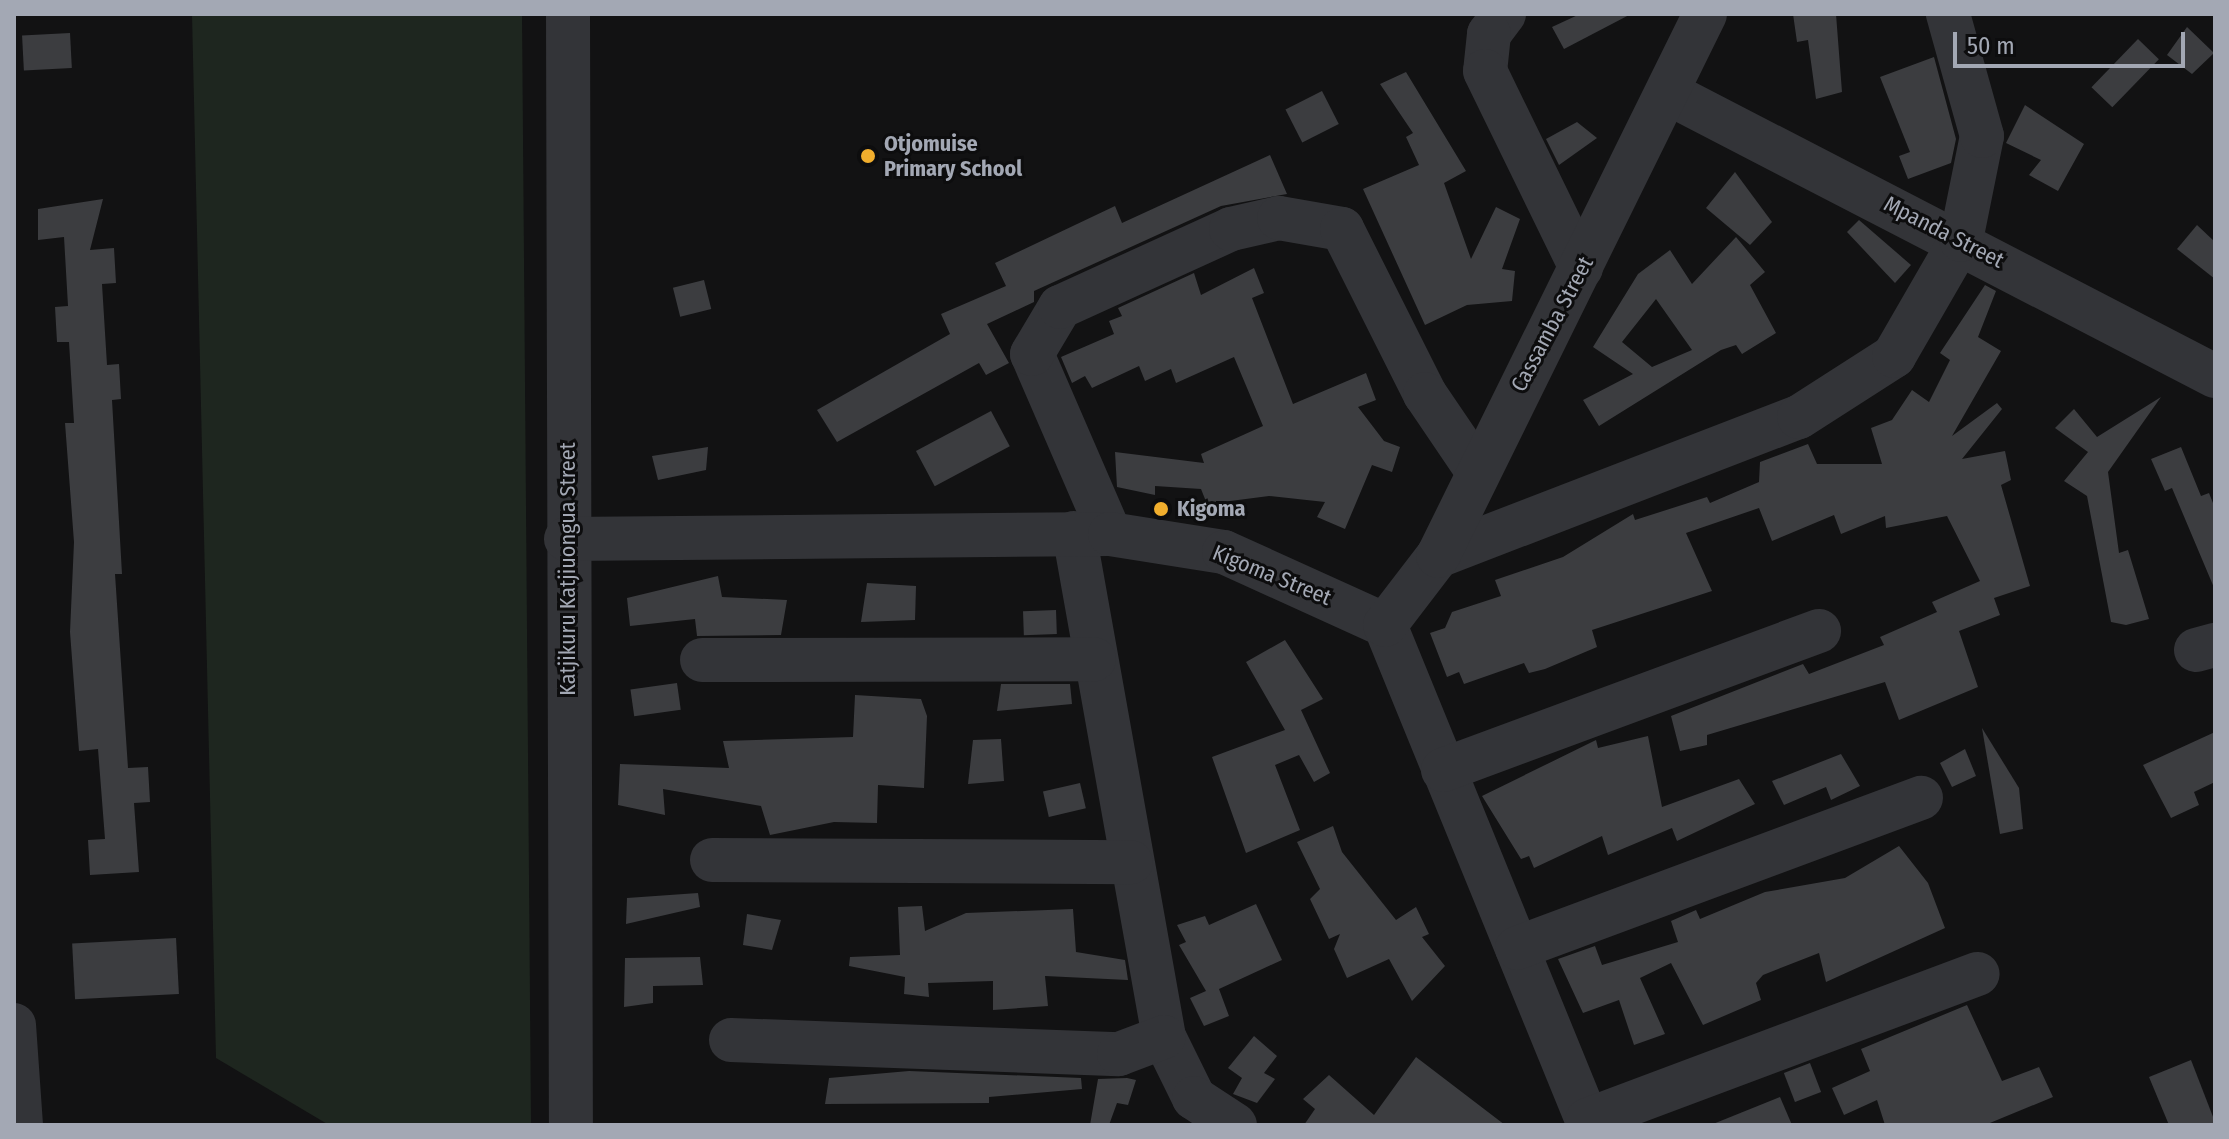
<!DOCTYPE html>
<style>
body{margin:0}
#map{position:relative;width:2229px;height:1139px;overflow:hidden;background:#121213;font-family:"Fira Sans Condensed",sans-serif}
div>[style]{position:absolute}
[style*='--x']{left:calc(var(--x)*1px);top:calc(var(--y)*1px);width:calc(var(--w)*1px);rotate:calc(var(--a)*1deg)}
.green>*{inset:0;background:#1e261f}
.building>*{inset:0;background:#3c3d40;transform-origin:0 0}
.minor>*{height:44px;margin:-22px;padding:0 22px;transform-origin:22px;border-radius:22px;background:#333438}
.dots>*{width:22px;height:22px;translate:-50% -50%;box-sizing:border-box;border:4px solid #0d0d0e;border-radius:50%}
span{translate:-50% -50%;white-space:nowrap;text-align:center;line-height:1.15;-webkit-text-stroke:6px #0d0d0e;paint-order:stroke}
.poi-label{font-size:22px;color:#a3a8b4;font-weight:700}
.left{translate:0 -50%;text-align:left}
.street-label{font-size:22px;color:#a3a8b4}
.frame{position:absolute;inset:0;border:16px solid #a3a8b4;pointer-events:none}
.scale{position:absolute;left:1953px;top:32px;width:232px;height:36px;box-sizing:border-box;border:4px solid #a3a8b4;border-top:0;padding-left:10px;font-size:24px;line-height:28px;white-space:nowrap;color:#a3a8b4;-webkit-text-stroke:6px #0d0d0e;paint-order:stroke}
</style>
<div id="map">
<div class="green">
<div style="clip-path:polygon(192px 14px,522px 14px,531px 1125px,329px 1125px,216px 1058px)"></div>
</div>
<div class="building">
<div style="clip-path:polygon(1580px 14px,1631px 14px,1564px 49px,1552px 27px)"></div>
<div style="clip-path:polygon(1793px 14px,1836px 14px,1842px 92px,1816px 99px,1808px 40px,1797px 42px)"></div>
<div style="clip-path:polygon(2187px 27px,2214px 53px,2192px 74px,2167px 55px)"></div>
<div style="left:70px;top:33px;width:35px;height:48px;rotate:87deg"></div>
<div style="left:2138px;top:39px;width:29px;height:67px;rotate:44deg"></div>
<div style="clip-path:polygon(1934px 57px,1956px 139px,1951px 163px,1908px 179px,1899px 156px,1910px 152px,1880px 77px)"></div>
<div style="clip-path:polygon(1406px 72px,1466px 171px,1444px 183px,1471px 259px,1496px 207px,1520px 219px,1502px 269px,1515px 271px,1512px 301px,1467px 305px,1425px 325px,1363px 189px,1419px 165px,1406px 137px,1413px 133px,1380px 84px)"></div>
<div style="left:1322px;top:91px;width:37px;height:41px;rotate:63deg"></div>
<div style="clip-path:polygon(2025px 105px,2084px 144px,2058px 191px,2029px 175px,2041px 160px,2006px 143px)"></div>
<div style="clip-path:polygon(1577px 122px,1597px 138px,1559px 165px,1546px 139px)"></div>
<div style="clip-path:polygon(1270px 155px,1287px 194px,1221px 206px,1034px 291px,1034px 302px,987px 324px,1009px 363px,986px 375px,979px 363px,837px 442px,817px 410px,950px 334px,941px 314px,1006px 286px,995px 263px,1115px 206px,1122px 223px)"></div>
<div style="clip-path:polygon(1735px 172px,1772px 222px,1750px 245px,1706px 208px)"></div>
<div style="clip-path:polygon(103px 199px,90px 250px,114px 248px,116px 283px,102px 284px,107px 365px,119px 364px,121px 399px,112px 400px,122px 574px,115px 574px,128px 768px,148px 767px,150px 802px,134px 803px,139px 872px,90px 875px,88px 840px,105px 839px,98px 749px,79px 751px,70px 632px,74px 542px,65px 423px,74px 423px,69px 342px,57px 342px,55px 307px,68px 306px,64px 237px,38px 240px,38px 209px)"></div>
<div style="clip-path:polygon(1859px 220px,1911px 265px,1895px 283px,1847px 232px)"></div>
<div style="clip-path:polygon(2197px 225px,2215px 242px,2215px 279px,2177px 249px)"></div>
<div style="clip-path:polygon(evenodd,1736px 237px,1765px 272px,1750px 285px,1776px 333px,1742px 354px,1736px 345px,1721px 350px,1599px 426px,1583px 400px,1633px 374px,1593px 347px,1638px 274px,1670px 250px,1692px 284px,1736px 237px,1656px 299px,1692px 350px,1652px 367px,1622px 342px,1656px 299px)"></div>
<div style="clip-path:polygon(1254px 268px,1264px 293px,1252px 298px,1293px 404px,1366px 373px,1376px 400px,1358px 407px,1384px 441px,1400px 447px,1392px 472px,1372px 465px,1345px 529px,1317px 517px,1325px 502px,1269px 496px,1207px 504px,1201px 489px,1155px 486px,1155px 495px,1117px 487px,1115px 452px,1204px 463px,1201px 454px,1263px 426px,1234px 357px,1176px 383px,1171px 369px,1145px 381px,1139px 366px,1092px 388px,1085px 376px,1072px 383px,1061px 357px,1114px 334px,1109px 321px,1122px 316px,1118px 308px,1194px 273px,1201px 295px)"></div>
<div style="left:704px;top:280px;width:30px;height:32px;rotate:76deg"></div>
<div style="clip-path:polygon(1985px 285px,1996px 291px,1978px 337px,2001px 351px,1952px 436px,1997px 403px,2002px 409px,1962px 459px,2005px 451px,2011px 480px,2001px 485px,2030px 586px,1994px 598px,2000px 615px,1959px 631px,1978px 687px,1899px 720px,1885px 682px,1707px 735px,1707px 745px,1680px 751px,1671px 716px,1803px 664px,1809px 674px,1884px 645px,1880px 637px,1937px 612px,1932px 602px,1980px 581px,1947px 516px,1886px 528px,1885px 516px,1841px 534px,1834px 515px,1772px 541px,1759px 508px,1686px 533px,1712px 591px,1592px 630px,1597px 647px,1545px 669px,1529px 673px,1524px 663px,1464px 684px,1459px 672px,1447px 677px,1430px 633px,1445px 628px,1452px 612px,1501px 596px,1495px 580px,1563px 557px,1633px 514px,1635px 520px,1707px 497px,1710px 503px,1759px 482px,1760px 462px,1808px 444px,1817px 464px,1882px 464px,1871px 428px,1892px 420px,1912px 390px,1929px 402px,1950px 360px,1940px 353px)"></div>
<div style="clip-path:polygon(2161px 397px,2108px 472px,2119px 553px,2128px 550px,2149px 619px,2126px 625px,2111px 622px,2087px 496px,2064px 481px,2088px 452px,2055px 428px,2074px 409px,2097px 437px)"></div>
<div style="left:991px;top:411px;width:40px;height:85px;rotate:62deg"></div>
<div style="clip-path:polygon(708px 447px,706px 470px,658px 480px,652px 456px)"></div>
<div style="clip-path:polygon(2181px 447px,2201px 496px,2209px 493px,2215px 508px,2215px 590px,2172px 488px,2165px 491px,2151px 459px)"></div>
<div style="clip-path:polygon(718px 576px,722px 597px,787px 600px,781px 635px,697px 636px,695px 619px,630px 626px,627px 598px)"></div>
<div style="clip-path:polygon(867px 583px,916px 586px,915px 620px,861px 622px)"></div>
<div style="left:1056px;top:610px;width:24px;height:33px;rotate:88deg"></div>
<div style="clip-path:polygon(1285px 640px,1323px 699px,1301px 710px,1330px 773px,1314px 782px,1299px 755px,1275px 765px,1300px 830px,1246px 853px,1212px 757px,1285px 730px,1246px 662px)"></div>
<div style="left:677px;top:683px;width:27px;height:47px;rotate:82deg"></div>
<div style="clip-path:polygon(1001px 684px,1070px 684px,1072px 704px,997px 711px)"></div>
<div style="clip-path:polygon(855px 695px,921px 699px,927px 716px,924px 788px,878px 785px,877px 823px,834px 822px,770px 835px,761px 806px,663px 789px,665px 815px,618px 805px,620px 764px,729px 768px,723px 741px,853px 737px)"></div>
<div style="clip-path:polygon(1982px 728px,2019px 788px,2023px 829px,2000px 834px)"></div>
<div style="clip-path:polygon(2215px 732px,2215px 782px,2194px 792px,2199px 805px,2171px 818px,2143px 765px)"></div>
<div style="clip-path:polygon(1648px 736px,1662px 807px,1739px 779px,1755px 804px,1677px 841px,1672px 828px,1608px 855px,1602px 836px,1534px 868px,1529px 856px,1521px 859px,1482px 796px,1596px 740px,1598px 748px)"></div>
<div style="clip-path:polygon(1001px 739px,1004px 781px,968px 784px,973px 740px)"></div>
<div style="clip-path:polygon(1965px 749px,1976px 776px,1952px 787px,1940px 763px)"></div>
<div style="clip-path:polygon(1841px 754px,1860px 786px,1831px 800px,1826px 787px,1784px 805px,1772px 781px)"></div>
<div style="left:1080px;top:783px;width:26px;height:38px;rotate:77deg"></div>
<div style="clip-path:polygon(1333px 826px,1342px 852px,1396px 920px,1416px 907px,1429px 934px,1422px 937px,1445px 966px,1412px 1001px,1389px 959px,1347px 978px,1334px 949px,1340px 934px,1329px 939px,1310px 899px,1320px 889px,1297px 842px)"></div>
<div style="clip-path:polygon(1899px 846px,1928px 883px,1945px 928px,1826px 982px,1819px 953px,1763px 975px,1756px 983px,1761px 1000px,1703px 1025px,1671px 963px,1640px 978px,1665px 1034px,1634px 1045px,1619px 1000px,1583px 1013px,1558px 959px,1595px 946px,1602px 965px,1678px 942px,1671px 921px,1696px 910px,1700px 919px,1765px 892px,1845px 878px)"></div>
<div style="clip-path:polygon(698px 893px,700px 907px,626px 924px,627px 898px)"></div>
<div style="clip-path:polygon(1256px 904px,1282px 960px,1219px 989px,1229px 1016px,1204px 1026px,1190px 998px,1206px 991px,1179px 945px,1186px 942px,1177px 925px,1205px 916px,1209px 925px)"></div>
<div style="clip-path:polygon(922px 906px,925px 931px,966px 913px,1073px 909px,1076px 952px,1125px 960px,1128px 980px,1045px 976px,1048px 1006px,993px 1010px,993px 981px,928px 983px,929px 997px,904px 994px,905px 977px,849px 966px,850px 957px,900px 955px,898px 907px)"></div>
<div style="clip-path:polygon(747px 914px,781px 920px,772px 950px,743px 945px)"></div>
<div style="left:176px;top:938px;width:56px;height:104px;rotate:87deg"></div>
<div style="clip-path:polygon(700px 957px,703px 985px,653px 986px,653px 1003px,624px 1007px,625px 958px)"></div>
<div style="clip-path:polygon(1967px 1005px,2002px 1081px,2039px 1067px,2053px 1097px,1985px 1125px,1885px 1125px,1877px 1100px,1844px 1115px,1832px 1088px,1870px 1071px,1861px 1049px)"></div>
<div style="clip-path:polygon(1254px 1036px,1277px 1056px,1264px 1073px,1275px 1079px,1257px 1103px,1233px 1094px,1242px 1078px,1228px 1068px)"></div>
<div style="clip-path:polygon(1416px 1057px,1505px 1125px,1304px 1125px,1315px 1109px,1303px 1099px,1329px 1075px,1374px 1115px)"></div>
<div style="clip-path:polygon(2191px 1060px,2215px 1122px,2215px 1125px,2169px 1125px,2149px 1077px)"></div>
<div style="left:1810px;top:1063px;width:31px;height:28px;rotate:69deg"></div>
<div style="clip-path:polygon(909px 1071px,1081px 1078px,1082px 1089px,989px 1097px,989px 1103px,825px 1104px,829px 1078px)"></div>
<div style="clip-path:polygon(1127px 1078px,1136px 1080px,1128px 1105px,1117px 1103px,1109px 1125px,1090px 1125px,1098px 1079px)"></div>
<div style="clip-path:polygon(1780px 1097px,1792px 1125px,1714px 1125px,1713px 1124px)"></div>
</div>
<div class="minor">
<div style="--x:568;--y:14;--w:1111;--a:89.85"></div>
<div style="--x:1504;--y:14;--w:25;--a:127"></div>
<div style="--x:1489;--y:34;--w:37;--a:96"></div>
<div style="--x:1485;--y:71;--w:219;--a:64"></div>
<div style="--x:1670;--y:94;--w:614;--a:27.36"></div>
<div style="--x:1074;--y:533;--w:512;--a:79.88"></div>
<div style="--x:1164;--y:1037;--w:68;--a:63.8"></div>
<div style="--x:1194;--y:1098;--w:49;--a:33.4"></div>
<div style="--x:1110;--y:534;--w:196;--a:-113.4"></div>
<div style="--x:1032;--y:354;--w:55;--a:-59.2"></div>
<div style="--x:1060;--y:307;--w:188;--a:-24.5"></div>
<div style="--x:1231;--y:229;--w:49;--a:-12.9"></div>
<div style="--x:1279;--y:218;--w:64;--a:9.9"></div>
<div style="--x:1342;--y:229;--w:185;--a:63.3"></div>
<div style="--x:1425;--y:394;--w:91;--a:55.8"></div>
<div style="--x:566;--y:539;--w:544;--a:-0.53"></div>
<div style="--x:1110;--y:534;--w:115;--a:9"></div>
<div style="--x:1224;--y:552;--w:177;--a:24.4"></div>
<div style="--x:1385;--y:625;--w:540;--a:67.8"></div>
<div style="--x:1438;--y:556;--w:387;--a:-21.1"></div>
<div style="--x:1799;--y:417;--w:113;--a:-32.7"></div>
<div style="--x:1894;--y:356;--w:134;--a:-60"></div>
<div style="--x:1961;--y:240;--w:106;--a:-78.6"></div>
<div style="--x:1982;--y:136;--w:127;--a:-105.6"></div>
<div style="--x:1385;--y:625;--w:87;--a:-52.5"></div>
<div style="--x:1438;--y:556;--w:604;--a:-63.77"></div>
<div style="--x:2196;--y:650;--w:20;--a:-15"></div>
<div style="--x:702;--y:660;--w:392;--a:-0.1"></div>
<div style="--x:1443;--y:770;--w:401;--a:-20.3"></div>
<div style="--x:712;--y:860;--w:419;--a:0.3"></div>
<div style="--x:1517;--y:948;--w:431;--a:-20.4"></div>
<div style="--x:14;--y:1025;--w:100;--a:86"></div>
<div style="--x:731;--y:1040;--w:388;--a:2.1"></div>
<div style="--x:1119;--y:1054;--w:48;--a:-20.7"></div>
<div style="--x:1587;--y:1120;--w:417;--a:-20.5"></div>
</div>
<div class="dots">
<div style="left:868px;top:156px;background:#f1ae2d"></div>
<div style="left:1161px;top:509px;background:#f1ae2d"></div>
</div>
<div class="poi-label">
<span class="left" style="left:884px;top:156px">Otjomuise<br>Primary School</span>
<span class="left" style="left:1177px;top:509px">Kigoma</span>
</div>
<div class="street-label">
<span style="left:1944px;top:232px;rotate:27deg">Mpanda Street</span>
<span style="left:1552px;top:324px;rotate:-62deg">Cassamba Street</span>
<span style="left:568px;top:569px;rotate:-90deg">Katjikuru Katjiuongua Street</span>
<span style="left:1272px;top:575px;rotate:22deg">Kigoma Street</span>
</div>
<div class="frame"></div>
<div class="scale">50 m</div>
</div>
